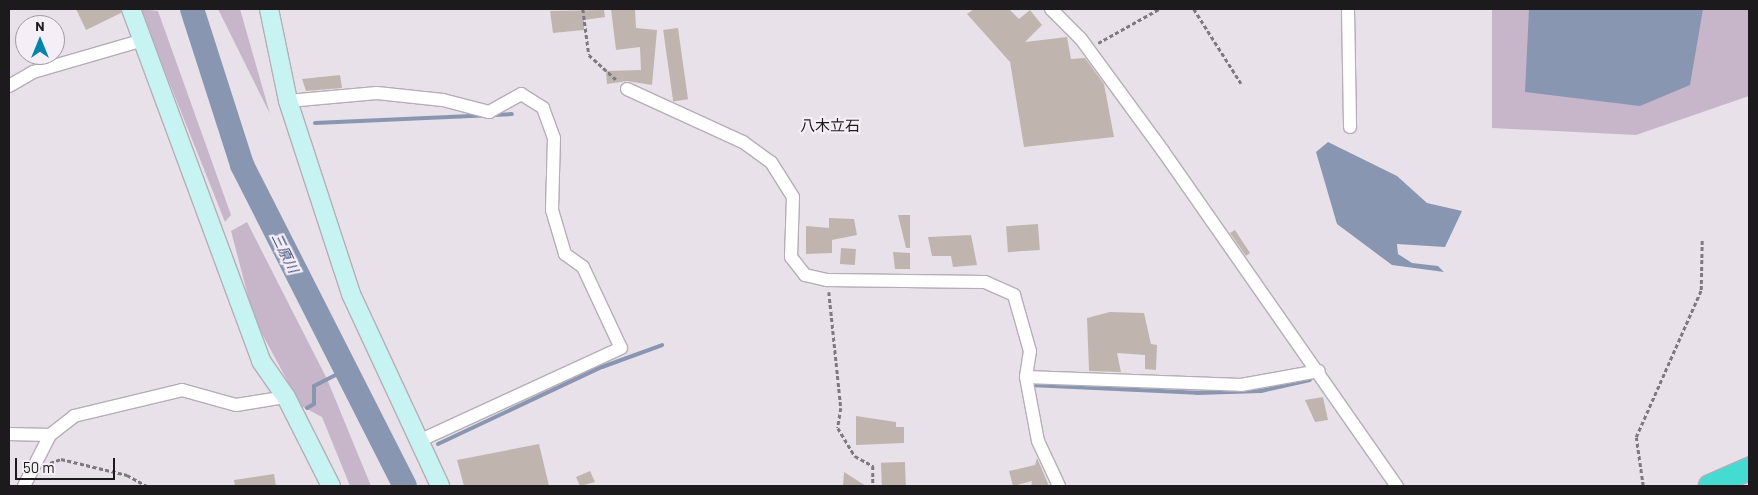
<!DOCTYPE html>
<meta charset="utf-8">
<style>
body{margin:0}
#map{position:relative;width:1758px;height:495px;overflow:hidden;background:#e9e1ea;font-family:Barlow,"Noto Sans JP",sans-serif}
div>[style]{position:absolute}
[style*='--x']{left:calc(var(--x)*1px);top:calc(var(--y)*1px);width:calc(var(--w)*1px);rotate:calc(var(--a)*1deg)}
.green>*{inset:0;background:#c7b6ca}
.water>*{inset:0;background:#8896b2}
.stream>*{height:4px;margin:-2px;padding:0 2px;transform-origin:2px;border-radius:2px;background:#8896b2}
.river>*{height:24px;margin:-12px;padding:0 12px;transform-origin:12px;border-radius:12px;background:#8896b2}
.building>*{inset:0;background:#bfb5ae;transform-origin:0 0}
.path>*{height:2.5px;margin-top:-1.25px;transform-origin:0;background:repeating-linear-gradient(90deg,#7e797f 0 4px,transparent 0 6.5px)}
.roads{filter:drop-shadow(1px 0 #b5aeb6) drop-shadow(-1px 0 #b5aeb6) drop-shadow(0 1px #b5aeb6) drop-shadow(0 -1px #b5aeb6)}
.street>*{height:12px;margin:-6px;padding:0 6px;transform-origin:6px;border-radius:6px;background:#fff}
.secondary>*{height:18px;margin:-9px;padding:0 9px;transform-origin:9px;border-radius:9px;background:#c7f4f2}
.highway>*{height:22px;margin:-11px;padding:0 11px;transform-origin:11px;border-radius:11px;background:#44dbd3}
span{translate:-50% -50%;white-space:nowrap;text-align:center;line-height:1.15;-webkit-text-stroke:4.5px #f6eef7;paint-order:stroke}
.water-label{font-size:14px;color:#384b75;font-style:italic}
.quarter-label{font-size:15px;color:#1d1a1d}
.frame{position:absolute;inset:0;border:10px solid #1d1a1d;pointer-events:none}
.north{position:absolute;left:15px;top:15px;width:50px;height:50px;box-sizing:border-box;background:#f6eef7;border:1px solid #9f99a0;border-radius:50%;rotate:0deg;font-size:14px;font-weight:700;line-height:20px;text-align:center;color:#1d1a1d}
.north::after{content:'';display:block;margin:auto;width:18px;height:22px;background:#0185a8;clip-path:polygon(50% 0,100% 100%,50% 72%,0 100%)}
.scale{position:absolute;left:15px;top:458px;width:100px;height:22px;box-sizing:border-box;border:2px solid #1d1a1d;border-top:0;padding-left:6px;font-size:15px;line-height:18px;white-space:nowrap;color:#1d1a1d;-webkit-text-stroke:4px #f6eef7;paint-order:stroke}
</style>
<div id="map">
<div class="green">
<div style="clip-path:polygon(140px 9px,158px 11px,231px 215px,225px 222px)"></div>
<div style="clip-path:polygon(218px 9px,240px 9px,270px 114px)"></div>
<div style="clip-path:polygon(1492px 9px,1749px 9px,1749px 96px,1636px 135px,1492px 128px)"></div>
<div style="clip-path:polygon(247px 222px,327px 379px,371px 486px,350px 486px,322px 417px,301px 406px,254px 319px,231px 231px)"></div>
</div>
<div class="water">
<div style="clip-path:polygon(1529px 9px,1703px 9px,1690px 85px,1640px 106px,1525px 92px)"></div>
<div style="clip-path:polygon(1328px 142px,1397px 176px,1427px 203px,1462px 211px,1445px 247px,1397px 244px,1398px 254px,1412px 263px,1438px 266px,1444px 272px,1392px 265px,1337px 224px,1316px 152px)"></div>
</div>
<div class="stream">
<div style="--x:315;--y:123;--w:197;--a:-2.6"></div>
<div style="--x:1030;--y:385;--w:167;--a:2.7"></div>
<div style="--x:1197;--y:393;--w:64;--a:-1.8"></div>
<div style="--x:1261;--y:391;--w:50;--a:-12.7"></div>
<div style="--x:307;--y:408;--w:8;--a:-30"></div>
<div style="--x:314;--y:404;--w:18;--a:-90"></div>
<div style="--x:314;--y:386;--w:33;--a:-27"></div>
<div style="--x:438;--y:444;--w:181;--a:-25.2"></div>
<div style="--x:602;--y:367;--w:64;--a:-20.1"></div>
</div>
<div class="river">
<div style="--x:192;--y:9;--w:164;--a:72.2"></div>
<div style="--x:242;--y:165;--w:360;--a:63.1"></div>
</div>
<div class="building">
<div style="clip-path:polygon(76px 9px,121px 9px,121px 13px,86px 30px)"></div>
<div style="clip-path:polygon(611px 9px,635px 9px,636px 28px,657px 30px,652px 85px,627px 81px,607px 84px,606px 71px,641px 70px,640px 47px,616px 50px)"></div>
<div style="clip-path:polygon(974px 9px,1009px 9px,1019px 19px,1030px 10px,1042px 25px,1025px 42px,1067px 37px,1071px 59px,1085px 58px,1104px 84px,1114px 137px,1024px 147px,1010px 62px,967px 14px)"></div>
<div style="clip-path:polygon(604px 10px,605px 17px,584px 20px,584px 30px,553px 33px,550px 11px)"></div>
<div style="left:678px;top:28px;width:72px;height:15px;rotate:82deg"></div>
<div style="clip-path:polygon(340px 75px,342px 88px,306px 91px,302px 79px)"></div>
<div style="clip-path:polygon(898px 215px,910px 215px,910px 248px,906px 248px)"></div>
<div style="clip-path:polygon(829px 218px,854px 219px,857px 235px,832px 240px,832px 253px,806px 254px,806px 226px,829px 228px)"></div>
<div style="left:1038px;top:224px;width:26px;height:32px;rotate:86deg"></div>
<div style="clip-path:polygon(1235px 230px,1250px 253px,1246px 256px,1230px 233px)"></div>
<div style="clip-path:polygon(971px 235px,977px 265px,953px 267px,951px 256px,932px 256px,928px 237px)"></div>
<div style="left:841px;top:248px;width:15px;height:16px;rotate:4deg"></div>
<div style="clip-path:polygon(893px 252px,910px 253px,910px 269px,895px 269px)"></div>
<div style="clip-path:polygon(1110px 312px,1144px 313px,1151px 344px,1157px 345px,1156px 370px,1145px 369px,1145px 355px,1117px 353px,1121px 372px,1089px 371px,1087px 318px)"></div>
<div style="clip-path:polygon(1323px 397px,1328px 420px,1315px 422px,1305px 400px)"></div>
<div style="clip-path:polygon(856px 416px,896px 422px,896px 427px,904px 427px,904px 443px,856px 445px)"></div>
<div style="clip-path:polygon(539px 444px,549px 486px,464px 486px,457px 460px)"></div>
<div style="clip-path:polygon(1037px 458px,1049px 486px,1031px 486px,1032px 481px,1013px 486px,1009px 471px,1035px 465px)"></div>
<div style="left:905px;top:462px;width:23px;height:24px;rotate:88deg"></div>
<div style="clip-path:polygon(590px 471px,595px 482px,580px 486px,576px 477px)"></div>
<div style="clip-path:polygon(844px 472px,866px 486px,843px 486px)"></div>
<div style="clip-path:polygon(274px 474px,276px 486px,235px 486px,234px 480px)"></div>
</div>
<div class="path">
<div style="--x:583;--y:9;--w:46;--a:82.6"></div>
<div style="--x:589;--y:55;--w:39;--a:42"></div>
<div style="--x:1194;--y:9;--w:88;--a:57.6"></div>
<div style="--x:1098;--y:43;--w:70;--a:-29.1"></div>
<div style="--x:829;--y:292;--w:117;--a:84.1"></div>
<div style="--x:841;--y:408;--w:20;--a:99"></div>
<div style="--x:838;--y:428;--w:33;--a:59"></div>
<div style="--x:855;--y:456;--w:21;--a:29"></div>
<div style="--x:873;--y:466;--w:20;--a:90"></div>
<div style="--x:50;--y:463;--w:12;--a:-20"></div>
<div style="--x:61;--y:459;--w:68;--a:13.6"></div>
<div style="--x:127;--y:475;--w:23;--a:29"></div>
<div style="--x:1643;--y:486;--w:49;--a:-98.1"></div>
<div style="--x:1636;--y:437;--w:161;--a:-66.1"></div>
<div style="--x:1701;--y:290;--w:50;--a:-88.9"></div>
</div>
<div class="roads">
<div class="street">
<div style="--x:1051;--y:9;--w:42;--a:45"></div>
<div style="--x:1081;--y:39;--w:139;--a:53.8"></div>
<div style="--x:1163;--y:151;--w:409;--a:55.1"></div>
<div style="--x:1348;--y:9;--w:118;--a:89"></div>
<div style="--x:9;--y:86;--w:28;--a:-30"></div>
<div style="--x:33;--y:72;--w:115;--a:-16.2"></div>
<div style="--x:627;--y:89;--w:128;--a:24.6"></div>
<div style="--x:743;--y:142;--w:34;--a:36"></div>
<div style="--x:771;--y:162;--w:41;--a:57.8"></div>
<div style="--x:793;--y:197;--w:60;--a:91.9"></div>
<div style="--x:791;--y:257;--w:23;--a:52"></div>
<div style="--x:805;--y:275;--w:23;--a:13"></div>
<div style="--x:827;--y:280;--w:158;--a:0.7"></div>
<div style="--x:985;--y:282;--w:32;--a:24"></div>
<div style="--x:1014;--y:295;--w:58;--a:74.1"></div>
<div style="--x:1030;--y:351;--w:26;--a:99"></div>
<div style="--x:1026;--y:377;--w:65;--a:79.4"></div>
<div style="--x:1038;--y:441;--w:50;--a:65"></div>
<div style="--x:288;--y:101;--w:89;--a:-5.1"></div>
<div style="--x:377;--y:93;--w:66;--a:6.1"></div>
<div style="--x:443;--y:100;--w:48;--a:14.6"></div>
<div style="--x:489;--y:112;--w:37;--a:-29"></div>
<div style="--x:521;--y:94;--w:26;--a:32"></div>
<div style="--x:543;--y:108;--w:32;--a:70"></div>
<div style="--x:554;--y:138;--w:72;--a:91.6"></div>
<div style="--x:552;--y:210;--w:46;--a:73.5"></div>
<div style="--x:565;--y:254;--w:22;--a:36"></div>
<div style="--x:583;--y:267;--w:89;--a:64.9"></div>
<div style="--x:621;--y:348;--w:222;--a:155.3"></div>
<div style="--x:1026;--y:377;--w:215;--a:2.1"></div>
<div style="--x:1241;--y:385;--w:79;--a:-10.2"></div>
<div style="--x:9;--y:434;--w:41;--a:1.4"></div>
<div style="--x:24;--y:486;--w:57;--a:-63"></div>
<div style="--x:50;--y:435;--w:31;--a:-38"></div>
<div style="--x:74;--y:416;--w:111;--a:-13.5"></div>
<div style="--x:182;--y:390;--w:56;--a:15.5"></div>
<div style="--x:236;--y:405;--w:51;--a:-9.1"></div>
</div>
<div class="secondary">
<div style="--x:131;--y:9;--w:375;--a:69.7"></div>
<div style="--x:261;--y:361;--w:44;--a:55.2"></div>
<div style="--x:286;--y:397;--w:100;--a:63.2"></div>
<div style="--x:269;--y:9;--w:94;--a:78.3"></div>
<div style="--x:288;--y:101;--w:203;--a:71.9"></div>
<div style="--x:351;--y:294;--w:212;--a:65.1"></div>
</div>
<div class="highway">
<div style="--x:1710;--y:486;--w:43;--a:-23.6"></div>
</div>
</div>
<div class="water-label">
<span style="left:285px;top:253px;rotate:64deg">三原川</span>
</div>
<div class="quarter-label">
<span style="left:830px;top:126px">八木立石</span>
</div>
<div class="frame"></div>
<div class="north">N</div>
<div class="scale">50 m</div>
</div>
